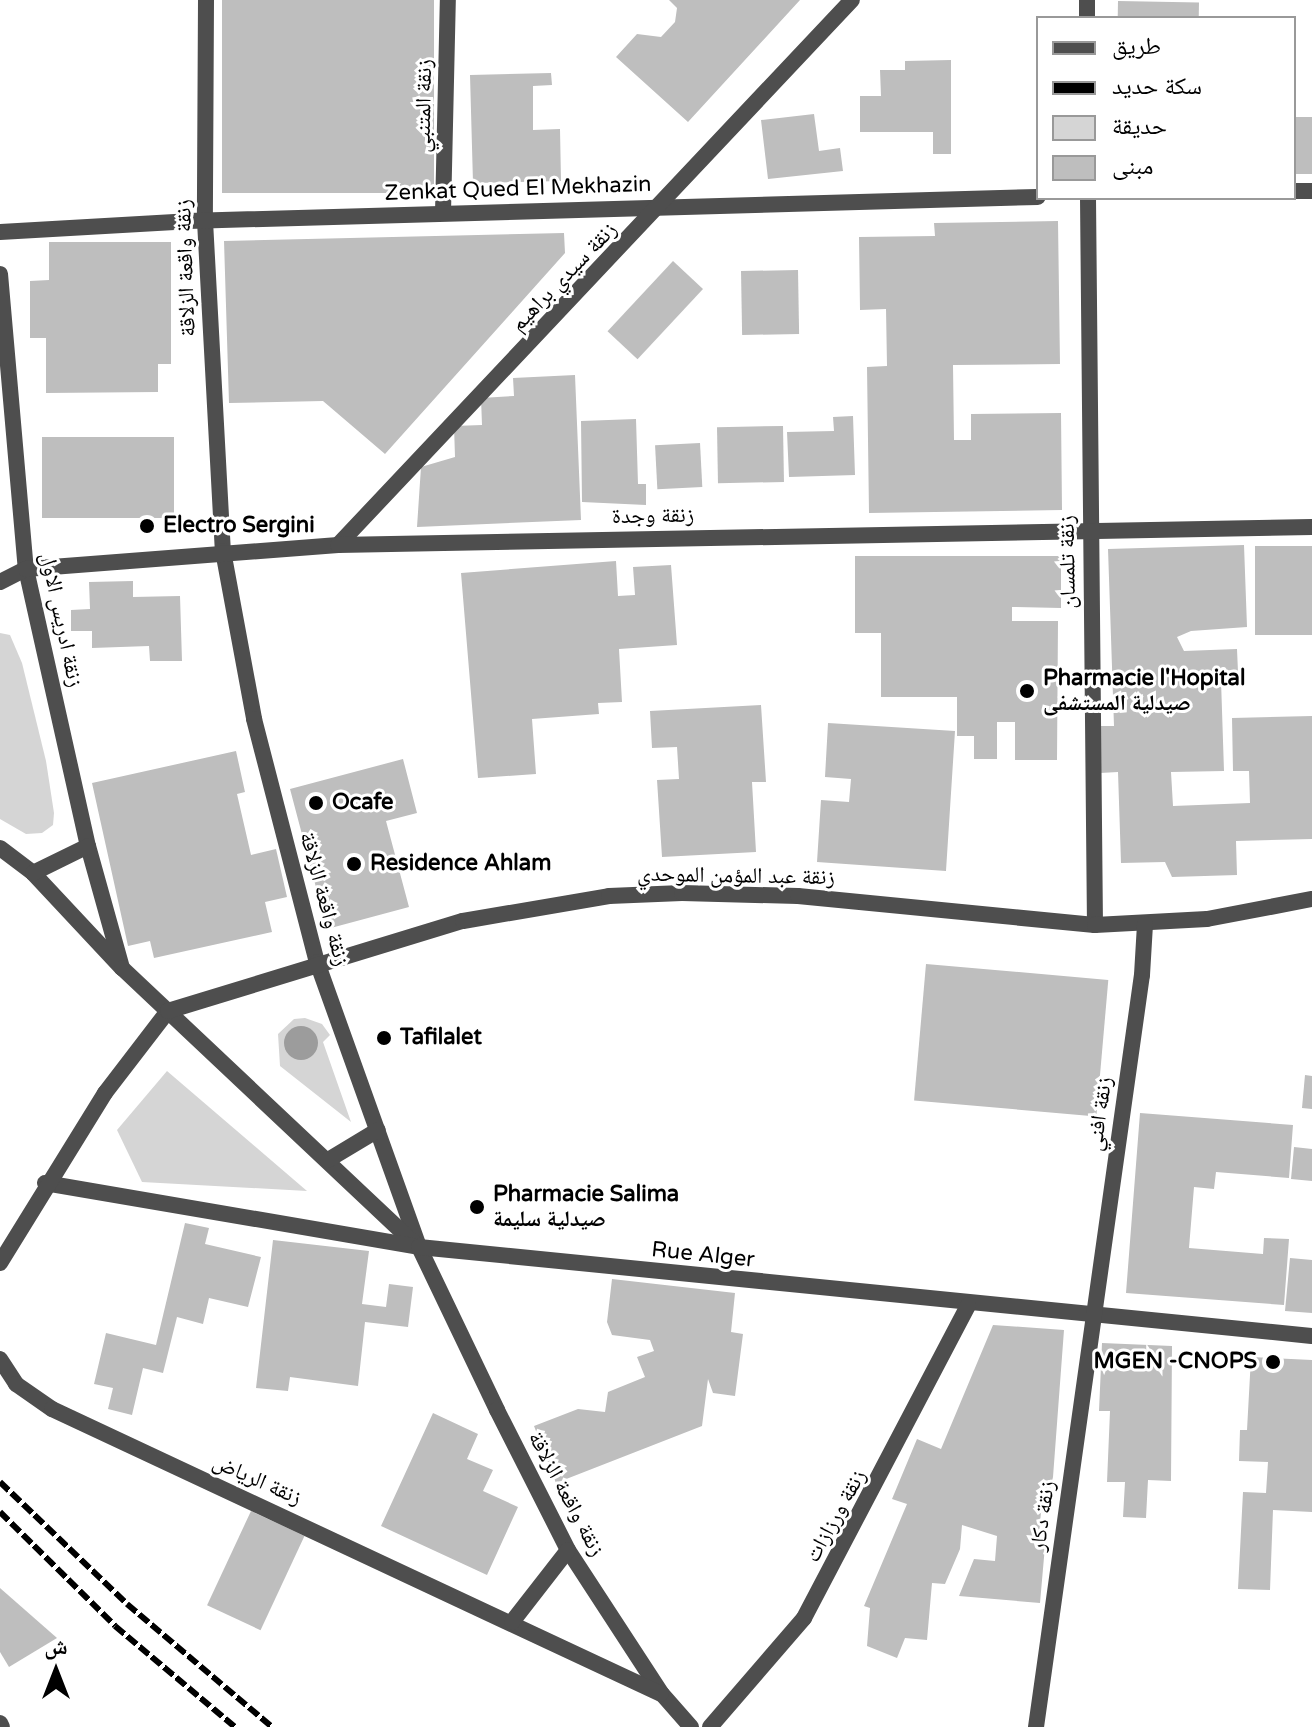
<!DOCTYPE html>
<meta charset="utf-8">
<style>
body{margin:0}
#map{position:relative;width:1312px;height:1727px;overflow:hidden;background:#fff;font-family:"Varela Round","Noto Naskh Arabic",sans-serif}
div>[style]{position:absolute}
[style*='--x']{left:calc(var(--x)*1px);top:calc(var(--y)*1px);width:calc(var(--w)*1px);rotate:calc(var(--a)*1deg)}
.green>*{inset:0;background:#d5d5d5}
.water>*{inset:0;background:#9c9c9c}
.round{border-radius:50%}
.building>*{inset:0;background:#bebebe;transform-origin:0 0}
.minor>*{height:16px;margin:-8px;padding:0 8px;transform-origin:8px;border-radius:8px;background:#4e4e4e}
.rail>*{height:6px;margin-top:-3px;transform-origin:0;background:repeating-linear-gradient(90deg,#000 0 12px,transparent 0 16px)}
.dots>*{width:22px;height:22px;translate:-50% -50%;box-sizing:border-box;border:4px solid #fff;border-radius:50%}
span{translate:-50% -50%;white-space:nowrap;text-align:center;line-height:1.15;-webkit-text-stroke:6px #fff;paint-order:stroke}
.street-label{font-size:22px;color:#000}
.poi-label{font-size:22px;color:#000;font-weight:700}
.left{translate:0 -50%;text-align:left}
.right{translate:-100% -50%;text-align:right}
.legend{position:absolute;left:1036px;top:16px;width:260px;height:184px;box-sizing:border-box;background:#fff;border:2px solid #999;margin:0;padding:10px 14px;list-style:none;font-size:24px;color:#000}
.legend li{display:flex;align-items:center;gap:16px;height:40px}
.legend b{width:40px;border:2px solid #999}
.north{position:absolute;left:16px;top:1631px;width:80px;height:80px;-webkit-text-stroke:6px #fff;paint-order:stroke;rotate:0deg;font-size:22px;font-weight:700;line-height:32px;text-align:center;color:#000}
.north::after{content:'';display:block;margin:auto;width:28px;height:36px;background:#000;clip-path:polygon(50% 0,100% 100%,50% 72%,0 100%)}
</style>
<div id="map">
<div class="green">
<div style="clip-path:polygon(0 633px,10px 635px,22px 663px,46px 761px,54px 813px,53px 825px,42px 833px,26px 834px,0 819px)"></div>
<div style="clip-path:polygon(305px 1018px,322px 1024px,330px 1035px,323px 1042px,351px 1122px,280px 1066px,278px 1034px,294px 1019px)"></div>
<div style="clip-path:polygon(167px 1071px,307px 1191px,142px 1182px,117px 1130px)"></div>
</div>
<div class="water">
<div class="round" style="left:284px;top:1026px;width:34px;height:34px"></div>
</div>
<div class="building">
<div style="left:222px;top:0;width:212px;height:193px"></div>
<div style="clip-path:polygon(669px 0,800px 0,688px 122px,616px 57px,637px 34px,661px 37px,675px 22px,677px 8px)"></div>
<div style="left:1118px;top:1px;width:81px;height:17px;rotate:1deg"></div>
<div style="clip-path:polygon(951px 60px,951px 154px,933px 154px,933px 132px,860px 132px,860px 96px,881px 96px,880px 70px,905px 70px,905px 61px)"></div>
<div style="clip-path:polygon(551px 73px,552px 85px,533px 86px,533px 130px,560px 129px,561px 181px,473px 183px,470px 75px)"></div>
<div style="clip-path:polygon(814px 114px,819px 151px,840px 148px,843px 171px,768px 179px,761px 120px)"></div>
<div style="left:1294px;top:117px;width:18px;height:57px"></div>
<div style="clip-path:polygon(1058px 221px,1060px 364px,953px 365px,954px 440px,971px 440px,971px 414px,1061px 413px,1062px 510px,869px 513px,867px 367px,887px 366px,886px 309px,860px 310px,859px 237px,935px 236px,934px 223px)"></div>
<div style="clip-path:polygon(564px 233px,565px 253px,385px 454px,323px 401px,229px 403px,224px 241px)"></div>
<div style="clip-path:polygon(49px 242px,171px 242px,171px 364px,158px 364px,158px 392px,46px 393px,46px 338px,30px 338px,30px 281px,49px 280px)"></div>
<div style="left:673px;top:261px;width:41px;height:96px;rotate:43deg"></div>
<div style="left:798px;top:270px;width:64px;height:57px;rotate:89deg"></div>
<div style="clip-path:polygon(575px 375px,581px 520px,417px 527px,421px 467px,455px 457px,454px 426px,482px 425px,481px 398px,514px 396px,513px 378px)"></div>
<div style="clip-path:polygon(853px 416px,855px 475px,789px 477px,787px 432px,834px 431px,833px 417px)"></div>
<div style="clip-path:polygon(636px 419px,638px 484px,646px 484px,646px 505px,582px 502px,581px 421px)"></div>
<div style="left:783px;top:426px;width:56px;height:66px;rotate:89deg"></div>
<div style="left:174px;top:437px;width:81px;height:132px;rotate:90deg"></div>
<div style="left:700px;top:443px;width:44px;height:45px;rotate:87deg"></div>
<div style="clip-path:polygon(1244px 545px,1247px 627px,1191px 631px,1177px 637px,1184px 651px,1237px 649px,1238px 672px,1221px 680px,1224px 771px,1171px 772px,1173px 806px,1250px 803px,1249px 771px,1233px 771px,1232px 718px,1312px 716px,1312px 839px,1236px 841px,1237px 875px,1172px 877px,1165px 862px,1121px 863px,1118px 772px,1100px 773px,1099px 726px,1114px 726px,1108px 549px)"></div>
<div style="left:1255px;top:546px;width:57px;height:89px"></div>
<div style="clip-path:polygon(855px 556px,1061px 556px,1061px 608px,1012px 607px,1012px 621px,1058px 621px,1057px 760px,1015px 760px,1015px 722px,997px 722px,997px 759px,974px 759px,974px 736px,957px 736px,957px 697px,881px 697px,881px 633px,855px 633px)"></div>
<div style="clip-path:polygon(616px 561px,618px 596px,635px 595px,633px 567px,671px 565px,677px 645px,619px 649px,622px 702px,598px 703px,599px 714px,532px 719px,536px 774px,478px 778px,461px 573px)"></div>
<div style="clip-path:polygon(133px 581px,133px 597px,180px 596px,182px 661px,150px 661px,149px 646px,92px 648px,92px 631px,71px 631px,71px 610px,90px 609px,89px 582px)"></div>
<div style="clip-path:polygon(761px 705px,766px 782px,752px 782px,756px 852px,662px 857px,657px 780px,679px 779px,677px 747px,652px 748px,650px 711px)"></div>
<div style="clip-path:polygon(828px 723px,955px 731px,946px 871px,817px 862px,821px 800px,849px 802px,851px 779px,825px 777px)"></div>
<div style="clip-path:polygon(236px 751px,245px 792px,237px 794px,251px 855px,276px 849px,287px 897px,265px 902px,272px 932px,154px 958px,150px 941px,128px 946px,92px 783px)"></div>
<div style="clip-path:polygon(403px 759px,417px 813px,386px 821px,409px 907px,327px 929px,290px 789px)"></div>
<div style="left:926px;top:964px;width:183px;height:137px;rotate:5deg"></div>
<div style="clip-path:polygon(1305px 1075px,1312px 1076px,1312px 1109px,1302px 1108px)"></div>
<div style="clip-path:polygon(1140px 1113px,1293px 1125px,1289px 1178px,1216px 1172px,1214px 1189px,1194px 1187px,1189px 1248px,1263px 1254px,1264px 1238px,1289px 1239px,1284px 1305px,1126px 1293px)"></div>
<div style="clip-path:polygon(1294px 1147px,1312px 1149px,1312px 1181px,1291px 1179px)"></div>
<div style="clip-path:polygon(185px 1223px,209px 1228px,205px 1244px,261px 1257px,248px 1307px,209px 1298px,203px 1324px,177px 1317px,163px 1373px,143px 1368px,132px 1415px,108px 1409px,113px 1388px,94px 1384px,106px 1333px,156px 1345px)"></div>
<div style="clip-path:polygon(273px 1240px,369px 1251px,362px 1304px,386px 1307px,389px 1284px,413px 1287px,408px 1327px,365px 1322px,358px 1386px,290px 1377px,288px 1391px,256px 1388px)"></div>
<div style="clip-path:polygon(1290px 1258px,1312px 1260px,1312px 1313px,1285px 1311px)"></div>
<div style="clip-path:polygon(612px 1279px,735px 1293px,731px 1332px,743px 1334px,735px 1396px,713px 1393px,708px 1379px,702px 1426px,556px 1483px,534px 1426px,578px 1409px,605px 1412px,608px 1392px,645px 1377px,637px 1357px,654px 1351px,650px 1340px,612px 1335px,607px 1322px)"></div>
<div style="clip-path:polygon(993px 1325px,1064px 1330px,1053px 1477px,1045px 1513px,1041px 1512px,1038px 1546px,1045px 1546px,1040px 1603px,959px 1596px,974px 1559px,995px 1561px,997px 1536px,962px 1525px,960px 1549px,945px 1584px,932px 1583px,927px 1640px,905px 1638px,897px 1658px,867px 1646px,870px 1608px,864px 1606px,907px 1504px,892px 1499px,917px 1439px,941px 1449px)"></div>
<div style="clip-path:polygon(1102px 1343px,1172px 1346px,1171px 1481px,1148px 1480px,1146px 1518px,1123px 1517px,1125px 1482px,1107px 1482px,1110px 1411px,1099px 1411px)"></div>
<div style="clip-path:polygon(1251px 1357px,1312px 1360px,1312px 1512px,1273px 1510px,1270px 1590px,1238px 1589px,1243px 1492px,1266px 1493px,1268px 1462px,1239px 1461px,1240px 1430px,1247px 1430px)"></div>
<div style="clip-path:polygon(433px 1413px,478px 1434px,467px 1459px,493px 1470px,483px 1491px,518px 1507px,487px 1575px,381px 1526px)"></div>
<div style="left:251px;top:1511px;width:59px;height:104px;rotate:25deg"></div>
<div style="clip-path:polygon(0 1588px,57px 1638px,9px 1667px,0 1652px)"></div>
</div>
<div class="minor">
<div style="--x:206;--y:0;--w:221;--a:90.3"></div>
<div style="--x:205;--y:221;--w:330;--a:86.9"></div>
<div style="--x:223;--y:551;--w:171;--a:79.5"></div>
<div style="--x:254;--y:719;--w:251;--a:75.5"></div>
<div style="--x:317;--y:962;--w:303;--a:70.3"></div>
<div style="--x:419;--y:1247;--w:181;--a:64.4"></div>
<div style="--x:497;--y:1410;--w:157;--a:63.1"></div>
<div style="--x:568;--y:1550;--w:172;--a:56.9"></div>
<div style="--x:662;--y:1694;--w:44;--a:48.7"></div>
<div style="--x:1087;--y:0;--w:18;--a:90"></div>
<div style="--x:1294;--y:191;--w:18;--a:0"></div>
<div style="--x:1088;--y:198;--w:727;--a:89.45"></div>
<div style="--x:443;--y:213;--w:213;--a:-88.7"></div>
<div style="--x:0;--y:232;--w:188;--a:-3.3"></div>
<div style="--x:188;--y:221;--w:850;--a:-1.62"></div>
<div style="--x:0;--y:274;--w:296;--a:85"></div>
<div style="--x:26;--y:569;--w:284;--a:77.4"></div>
<div style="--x:88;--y:846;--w:127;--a:74.4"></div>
<div style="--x:338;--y:545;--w:749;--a:-46.68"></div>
<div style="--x:0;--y:582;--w:29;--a:-27"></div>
<div style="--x:26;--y:569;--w:313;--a:-4.4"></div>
<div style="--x:338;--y:545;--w:974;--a:-1.06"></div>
<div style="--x:0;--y:848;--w:41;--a:37.1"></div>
<div style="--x:33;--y:873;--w:130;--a:46.9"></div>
<div style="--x:122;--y:968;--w:403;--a:43.3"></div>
<div style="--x:33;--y:873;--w:61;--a:-26.1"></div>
<div style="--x:328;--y:1160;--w:58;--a:-31"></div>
<div style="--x:45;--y:1183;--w:379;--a:9.7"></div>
<div style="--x:419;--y:1247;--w:897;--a:5.69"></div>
<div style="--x:0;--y:1263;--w:200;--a:-58.3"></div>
<div style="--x:105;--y:1093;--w:103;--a:-52.5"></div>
<div style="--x:168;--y:1011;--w:308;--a:-17"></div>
<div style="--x:463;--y:921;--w:148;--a:-9.7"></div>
<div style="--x:609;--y:896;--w:73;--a:-2.4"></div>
<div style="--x:682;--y:893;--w:116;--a:1.5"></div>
<div style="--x:798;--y:896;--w:298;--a:5.6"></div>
<div style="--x:1095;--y:925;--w:112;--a:-3.1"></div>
<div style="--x:1207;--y:919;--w:107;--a:-10.8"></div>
<div style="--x:0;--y:1359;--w:30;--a:57"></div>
<div style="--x:16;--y:1384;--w:44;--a:34.8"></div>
<div style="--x:52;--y:1409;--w:672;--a:25.08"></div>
<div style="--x:512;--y:1622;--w:91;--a:-52.1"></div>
<div style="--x:0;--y:1723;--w:4;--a:63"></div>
<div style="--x:710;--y:1727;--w:144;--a:-49.2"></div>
<div style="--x:804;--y:1618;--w:353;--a:-62.3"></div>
<div style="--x:1036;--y:1727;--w:759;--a:-81.98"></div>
<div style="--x:1142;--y:975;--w:51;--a:-86.6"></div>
</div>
<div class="rail">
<div style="--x:0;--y:1482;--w:176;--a:43.8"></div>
<div style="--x:127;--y:1604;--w:190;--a:40.3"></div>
<div style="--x:0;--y:1512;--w:162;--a:44.7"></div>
<div style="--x:115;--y:1626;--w:157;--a:40.1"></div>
</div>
<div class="dots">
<div style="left:147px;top:526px;background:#000"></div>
<div style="left:1027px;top:691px;background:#000"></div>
<div style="left:316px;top:803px;background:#000"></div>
<div style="left:354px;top:864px;background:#000"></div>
<div style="left:384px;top:1038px;background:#000"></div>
<div style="left:477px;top:1207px;background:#000"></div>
<div style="left:1273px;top:1362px;background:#000"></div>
</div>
<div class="street-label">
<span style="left:424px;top:106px;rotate:-89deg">زنقة المتنبي</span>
<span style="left:518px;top:189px;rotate:-2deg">Zenkat Qued El Mekhazin</span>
<span style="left:186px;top:268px;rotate:-92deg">زنقة واقعة الزلاقة</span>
<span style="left:564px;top:277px;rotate:-46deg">زنقة سيدي براهيم</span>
<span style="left:653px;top:516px;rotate:-1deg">زنقة وجدة</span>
<span style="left:1068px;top:562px;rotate:-91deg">زنقة تلمسان</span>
<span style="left:61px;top:620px;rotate:78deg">زنقة ادريس الاول</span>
<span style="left:736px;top:876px;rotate:1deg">زنقة عبد المؤمن الموحدي</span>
<span style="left:324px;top:899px;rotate:75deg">زنقة واقعة الزلاقة</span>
<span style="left:1100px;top:1114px;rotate:-82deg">زنقة افني</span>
<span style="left:703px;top:1255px;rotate:6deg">Rue Alger</span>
<span style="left:257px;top:1480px;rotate:24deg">زنقة الرياض</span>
<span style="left:566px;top:1494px;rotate:62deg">زنقة واقعة الزلاقة</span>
<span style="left:836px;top:1516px;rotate:-61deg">زنقة ورزازات</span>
<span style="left:1043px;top:1516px;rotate:-82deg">زنقة دكار</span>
</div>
<div class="poi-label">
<span class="left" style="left:163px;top:526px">Electro Sergini</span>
<span class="left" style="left:1043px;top:691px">Pharmacie l'Hopital<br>صيدلية المستشفى</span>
<span class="left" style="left:332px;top:803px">Ocafe</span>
<span class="left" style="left:370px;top:864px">Residence Ahlam</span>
<span class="left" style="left:400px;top:1038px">Tafilalet</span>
<span class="left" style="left:493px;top:1207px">Pharmacie Salima<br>صيدلية سليمة</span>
<span class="right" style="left:1257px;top:1362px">MGEN -CNOPS</span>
</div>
<ul class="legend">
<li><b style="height:10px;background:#4e4e4e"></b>طريق</li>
<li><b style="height:10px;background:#000"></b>سكة حديد</li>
<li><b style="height:22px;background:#d5d5d5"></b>حديقة</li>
<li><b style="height:22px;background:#bebebe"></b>مبنى</li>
</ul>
<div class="north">ش</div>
</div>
